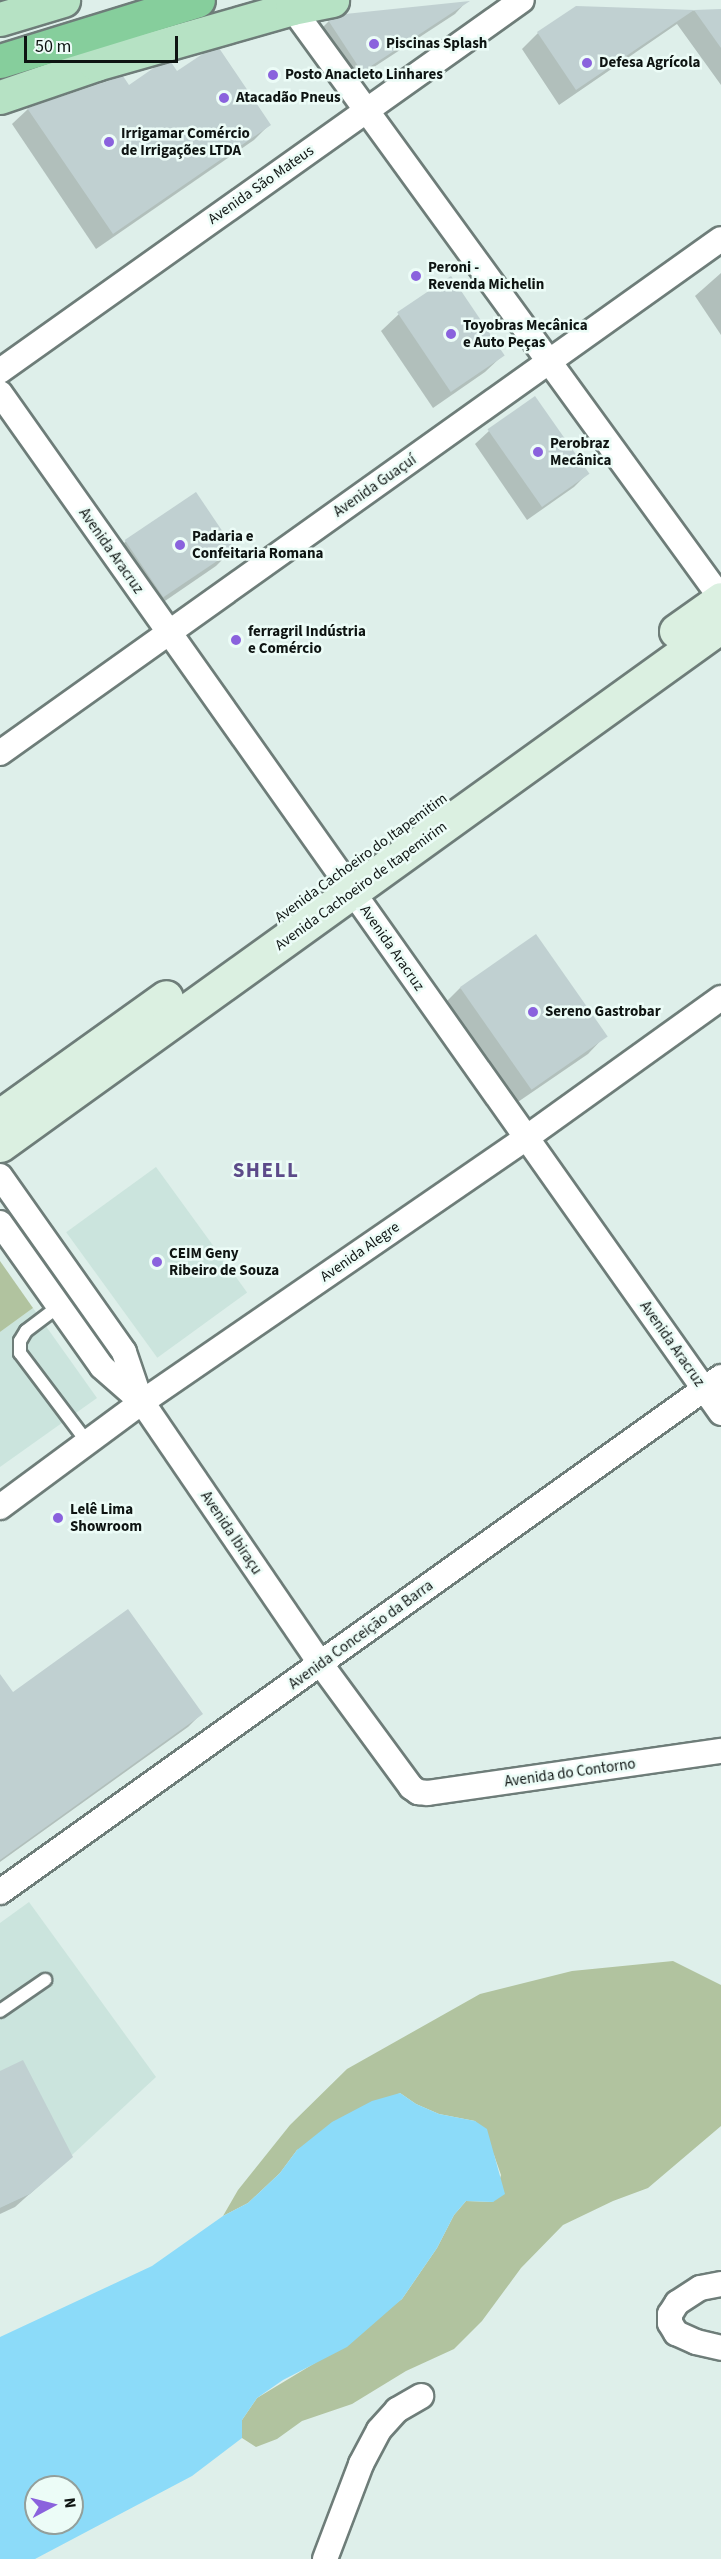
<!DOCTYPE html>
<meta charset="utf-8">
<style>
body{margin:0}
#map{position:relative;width:721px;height:2559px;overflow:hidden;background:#deefea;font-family:"Source Sans 3",sans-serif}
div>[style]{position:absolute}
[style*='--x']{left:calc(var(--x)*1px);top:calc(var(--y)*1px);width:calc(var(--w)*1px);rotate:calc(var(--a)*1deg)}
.built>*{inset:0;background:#cbe4dd;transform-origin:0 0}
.green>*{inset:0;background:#b1c39f}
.water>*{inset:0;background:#8cdbf9}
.shadow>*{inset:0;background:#0003}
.building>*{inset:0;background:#c0d0d1;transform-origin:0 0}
.roads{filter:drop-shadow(2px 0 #6e7d79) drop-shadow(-2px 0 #6e7d79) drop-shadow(0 2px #6e7d79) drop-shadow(0 -2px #6e7d79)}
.lane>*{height:12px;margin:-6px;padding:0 6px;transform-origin:6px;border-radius:6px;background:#fff}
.street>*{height:24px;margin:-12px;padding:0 12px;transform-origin:12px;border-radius:12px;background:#fff}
.secondary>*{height:33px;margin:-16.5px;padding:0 16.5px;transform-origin:16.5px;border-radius:16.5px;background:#dbf0e1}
.primary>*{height:33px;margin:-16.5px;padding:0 16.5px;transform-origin:16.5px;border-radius:16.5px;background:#b6e2c4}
.highway>*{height:33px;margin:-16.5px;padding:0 16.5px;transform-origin:16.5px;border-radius:16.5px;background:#86ce9c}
.dots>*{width:16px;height:16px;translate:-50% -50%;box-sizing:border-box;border:3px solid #ecfcf7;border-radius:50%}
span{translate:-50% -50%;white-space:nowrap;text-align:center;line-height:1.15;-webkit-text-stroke:5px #ecfcf7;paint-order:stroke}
.poi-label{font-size:15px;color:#0e1412;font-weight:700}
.left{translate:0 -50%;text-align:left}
.street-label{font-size:15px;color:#0e1412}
.district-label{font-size:21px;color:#5c4b89;font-weight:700;letter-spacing:1.5px}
.north{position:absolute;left:24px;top:2475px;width:60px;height:60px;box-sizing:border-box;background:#ecfcf7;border:2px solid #939f9b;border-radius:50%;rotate:83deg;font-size:16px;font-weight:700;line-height:24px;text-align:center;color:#0e1412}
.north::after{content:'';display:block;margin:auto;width:21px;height:27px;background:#8a62dd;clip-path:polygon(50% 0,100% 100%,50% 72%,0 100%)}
.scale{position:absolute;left:24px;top:36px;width:154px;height:27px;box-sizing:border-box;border:3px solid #0e1412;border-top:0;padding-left:8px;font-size:18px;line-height:21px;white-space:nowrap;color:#0e1412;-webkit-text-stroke:4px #ecfcf7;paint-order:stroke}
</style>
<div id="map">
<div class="built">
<div style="left:156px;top:1167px;width:155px;height:111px;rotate:54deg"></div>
<div style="clip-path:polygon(33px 1308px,97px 1398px,0 1467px,0 1332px)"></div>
<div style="clip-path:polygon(29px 1902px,156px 2077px,30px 2194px,0 2208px,0 1923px)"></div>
</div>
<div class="green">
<div style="clip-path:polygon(0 1261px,33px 1308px,0 1332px)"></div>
<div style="clip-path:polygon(673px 1961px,721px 1985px,721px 2126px,648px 2188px,613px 2201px,563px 2225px,521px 2268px,482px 2321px,454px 2349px,406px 2371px,352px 2404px,302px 2421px,277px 2439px,256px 2447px,242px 2438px,242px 2420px,257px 2398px,315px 2363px,402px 2299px,437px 2248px,454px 2215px,466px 2201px,493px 2202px,501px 2175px,494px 2155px,475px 2121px,439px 2114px,416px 2104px,400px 2093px,297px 2150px,280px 2173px,248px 2203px,223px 2216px,238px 2190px,290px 2125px,347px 2069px,480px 1994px,572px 1971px)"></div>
</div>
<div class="water">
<div style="clip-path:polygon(evenodd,400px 2093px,416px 2104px,439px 2114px,475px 2121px,487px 2129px,505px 2194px,493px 2202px,466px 2201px,454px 2215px,437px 2248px,402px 2299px,347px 2347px,283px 2380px,257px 2398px,242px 2420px,242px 2438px,192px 2476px,35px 2559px,0 2559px,0 2337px,152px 2266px,223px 2216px,248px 2203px,280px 2173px,297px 2150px,332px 2122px,372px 2101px,400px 2093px,36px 2487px,72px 2487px,72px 2523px,36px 2523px,36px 2487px)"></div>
</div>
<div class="shadow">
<div style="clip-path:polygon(466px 2px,455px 14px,348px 84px,316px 34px,329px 21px)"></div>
<div style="clip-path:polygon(576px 8px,721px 11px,721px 85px,677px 24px,559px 105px,522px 49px,538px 33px)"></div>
<div style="clip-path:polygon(129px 87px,269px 125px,254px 140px,96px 249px,12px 124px,28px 109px)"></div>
<div style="clip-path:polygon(721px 273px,721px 335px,695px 296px)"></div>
<div style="clip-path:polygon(450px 278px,503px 355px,485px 372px,433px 408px,381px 331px,399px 314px)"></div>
<div style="clip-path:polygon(535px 399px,587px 474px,574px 487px,527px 520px,475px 444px,489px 431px)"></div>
<div style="clip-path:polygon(126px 541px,233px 549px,216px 566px,146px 614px,109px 559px)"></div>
<div style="clip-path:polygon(460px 988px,605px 1036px,588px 1054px,512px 1106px,443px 1005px)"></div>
<div style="clip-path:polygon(0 1677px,12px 1694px,201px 1714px,188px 1727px,0 1862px)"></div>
<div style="clip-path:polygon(0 2072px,71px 2157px,15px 2207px,0 2214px)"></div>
</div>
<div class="building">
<div style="clip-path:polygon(470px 1px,362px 72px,328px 20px,345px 14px)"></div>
<div style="clip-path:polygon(576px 6px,636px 8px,694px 10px,576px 90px,537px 32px)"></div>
<div style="clip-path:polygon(721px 9px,721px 48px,694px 10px)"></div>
<div style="clip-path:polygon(219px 48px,271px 125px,113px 234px,27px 108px,123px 76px,129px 85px,155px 67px,171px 62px,177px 71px,204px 53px)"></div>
<div style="left:451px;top:276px;width:96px;height:65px;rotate:56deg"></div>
<div style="left:535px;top:396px;width:95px;height:58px;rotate:55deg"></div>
<div style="left:196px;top:492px;width:69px;height:86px;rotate:56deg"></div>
<div style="left:536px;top:934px;width:125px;height:93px;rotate:55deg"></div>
<div style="clip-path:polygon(128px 1609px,203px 1714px,0 1860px,0 1674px,13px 1692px)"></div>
<div style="clip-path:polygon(23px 2060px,73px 2157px,30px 2194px,0 2208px,0 2071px)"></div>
</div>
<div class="roads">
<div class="lane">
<div style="--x:59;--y:1306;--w:41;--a:142.9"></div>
<div style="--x:26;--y:1331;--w:12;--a:121"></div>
<div style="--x:20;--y:1341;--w:12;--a:90"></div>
<div style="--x:20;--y:1353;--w:111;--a:53"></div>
<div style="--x:0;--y:2011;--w:55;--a:-34.6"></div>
</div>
<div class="street">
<div style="--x:292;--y:8;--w:729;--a:53.98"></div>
<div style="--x:0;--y:371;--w:640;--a:-35.4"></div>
<div style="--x:0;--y:393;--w:1249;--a:54.74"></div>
<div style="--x:0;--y:753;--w:885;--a:-35.49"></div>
<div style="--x:0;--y:1176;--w:215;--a:54.8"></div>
<div style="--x:124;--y:1352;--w:50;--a:71.2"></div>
<div style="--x:0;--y:1223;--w:176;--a:54.7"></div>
<div style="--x:102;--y:1367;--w:53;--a:41.2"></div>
<div style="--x:142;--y:1402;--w:316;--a:55.7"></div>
<div style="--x:320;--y:1663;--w:154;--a:53.7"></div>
<div style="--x:411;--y:1787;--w:9;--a:36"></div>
<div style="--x:418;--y:1792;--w:10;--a:6"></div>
<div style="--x:428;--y:1793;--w:296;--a:-8.2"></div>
<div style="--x:0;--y:1507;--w:177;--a:-36.5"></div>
<div style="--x:142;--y:1402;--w:466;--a:-34.5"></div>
<div style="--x:526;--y:1138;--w:240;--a:-35.7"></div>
<div style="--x:0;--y:1892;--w:886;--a:-35.54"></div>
<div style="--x:721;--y:2284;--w:21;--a:169"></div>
<div style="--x:700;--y:2288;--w:27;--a:147"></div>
<div style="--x:677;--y:2303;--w:13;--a:122"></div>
<div style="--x:670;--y:2314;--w:9;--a:90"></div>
<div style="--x:670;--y:2323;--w:12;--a:59"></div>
<div style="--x:676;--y:2333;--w:22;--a:24"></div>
<div style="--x:696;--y:2342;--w:26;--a:13"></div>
<div style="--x:325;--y:2559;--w:102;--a:-69.2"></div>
<div style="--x:361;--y:2464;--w:38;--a:-62"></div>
<div style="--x:379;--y:2430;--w:27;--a:-48"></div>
<div style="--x:397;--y:2410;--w:28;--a:-30"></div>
</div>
<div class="secondary">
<div style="--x:676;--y:631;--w:55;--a:-35.4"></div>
<div style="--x:0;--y:1116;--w:204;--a:-35.6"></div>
<div style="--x:0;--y:1145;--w:888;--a:-35.75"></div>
</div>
<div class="primary">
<div style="--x:0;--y:19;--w:66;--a:-16.8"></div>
<div style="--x:0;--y:97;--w:102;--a:-19"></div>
<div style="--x:96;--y:64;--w:204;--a:-15.9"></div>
<div style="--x:292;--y:8;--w:41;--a:-11.3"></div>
</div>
<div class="highway">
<div style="--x:0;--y:61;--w:207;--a:-17.1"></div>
</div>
</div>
<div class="dots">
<div style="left:374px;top:44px;background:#8a62dd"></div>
<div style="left:587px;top:63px;background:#8a62dd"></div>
<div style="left:273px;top:75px;background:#8a62dd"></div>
<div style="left:224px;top:98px;background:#8a62dd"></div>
<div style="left:109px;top:142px;background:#8a62dd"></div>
<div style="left:416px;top:276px;background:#8a62dd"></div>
<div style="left:451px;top:334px;background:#8a62dd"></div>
<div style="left:538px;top:452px;background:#8a62dd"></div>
<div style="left:180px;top:545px;background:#8a62dd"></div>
<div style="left:236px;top:640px;background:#8a62dd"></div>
<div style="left:533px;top:1012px;background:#8a62dd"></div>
<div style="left:157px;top:1262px;background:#8a62dd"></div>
<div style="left:58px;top:1518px;background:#8a62dd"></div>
</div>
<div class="poi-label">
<span class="left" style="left:386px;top:44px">Piscinas Splash</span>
<span class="left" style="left:599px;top:63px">Defesa Agrícola</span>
<span class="left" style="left:285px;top:75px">Posto Anacleto Linhares</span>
<span class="left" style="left:236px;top:98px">Atacadão Pneus</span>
<span class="left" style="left:121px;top:142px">Irrigamar Comércio<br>de Irrigações LTDA</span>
<span class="left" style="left:428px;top:276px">Peroni -<br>Revenda Michelin</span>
<span class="left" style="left:463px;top:334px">Toyobras Mecânica<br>e Auto Peças</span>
<span class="left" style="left:550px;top:452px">Perobraz<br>Mecânica</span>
<span class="left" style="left:192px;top:545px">Padaria e<br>Confeitaria Romana</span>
<span class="left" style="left:248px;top:640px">ferragril Indústria<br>e Comércio</span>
<span class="left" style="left:545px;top:1012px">Sereno Gastrobar</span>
<span class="left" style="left:169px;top:1262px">CEIM Geny<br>Ribeiro de Souza</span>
<span class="left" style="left:70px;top:1518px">Lelê Lima<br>Showroom</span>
</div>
<div class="street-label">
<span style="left:261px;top:185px;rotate:-35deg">Avenida São Mateus</span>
<span style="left:375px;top:486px;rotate:-35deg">Avenida Guaçuí</span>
<span style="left:111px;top:551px;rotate:55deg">Avenida Aracruz</span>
<span style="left:361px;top:858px;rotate:-36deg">Avenida Cachoeiro do Itapemitim</span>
<span style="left:361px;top:886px;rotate:-36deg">Avenida Cachoeiro de Itapemirim</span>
<span style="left:392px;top:948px;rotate:55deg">Avenida Aracruz</span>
<span style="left:360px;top:1252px;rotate:-35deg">Avenida Alegre</span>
<span style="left:672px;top:1344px;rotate:55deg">Avenida Aracruz</span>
<span style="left:231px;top:1533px;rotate:56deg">Avenida Ibiraçu</span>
<span style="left:361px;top:1635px;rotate:-36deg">Avenida Conceição da Barra</span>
<span style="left:570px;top:1773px;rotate:-8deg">Avenida do Contorno</span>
</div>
<div class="district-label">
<span style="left:266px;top:1170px">SHELL</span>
</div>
<div class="north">N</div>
<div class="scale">50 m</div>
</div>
